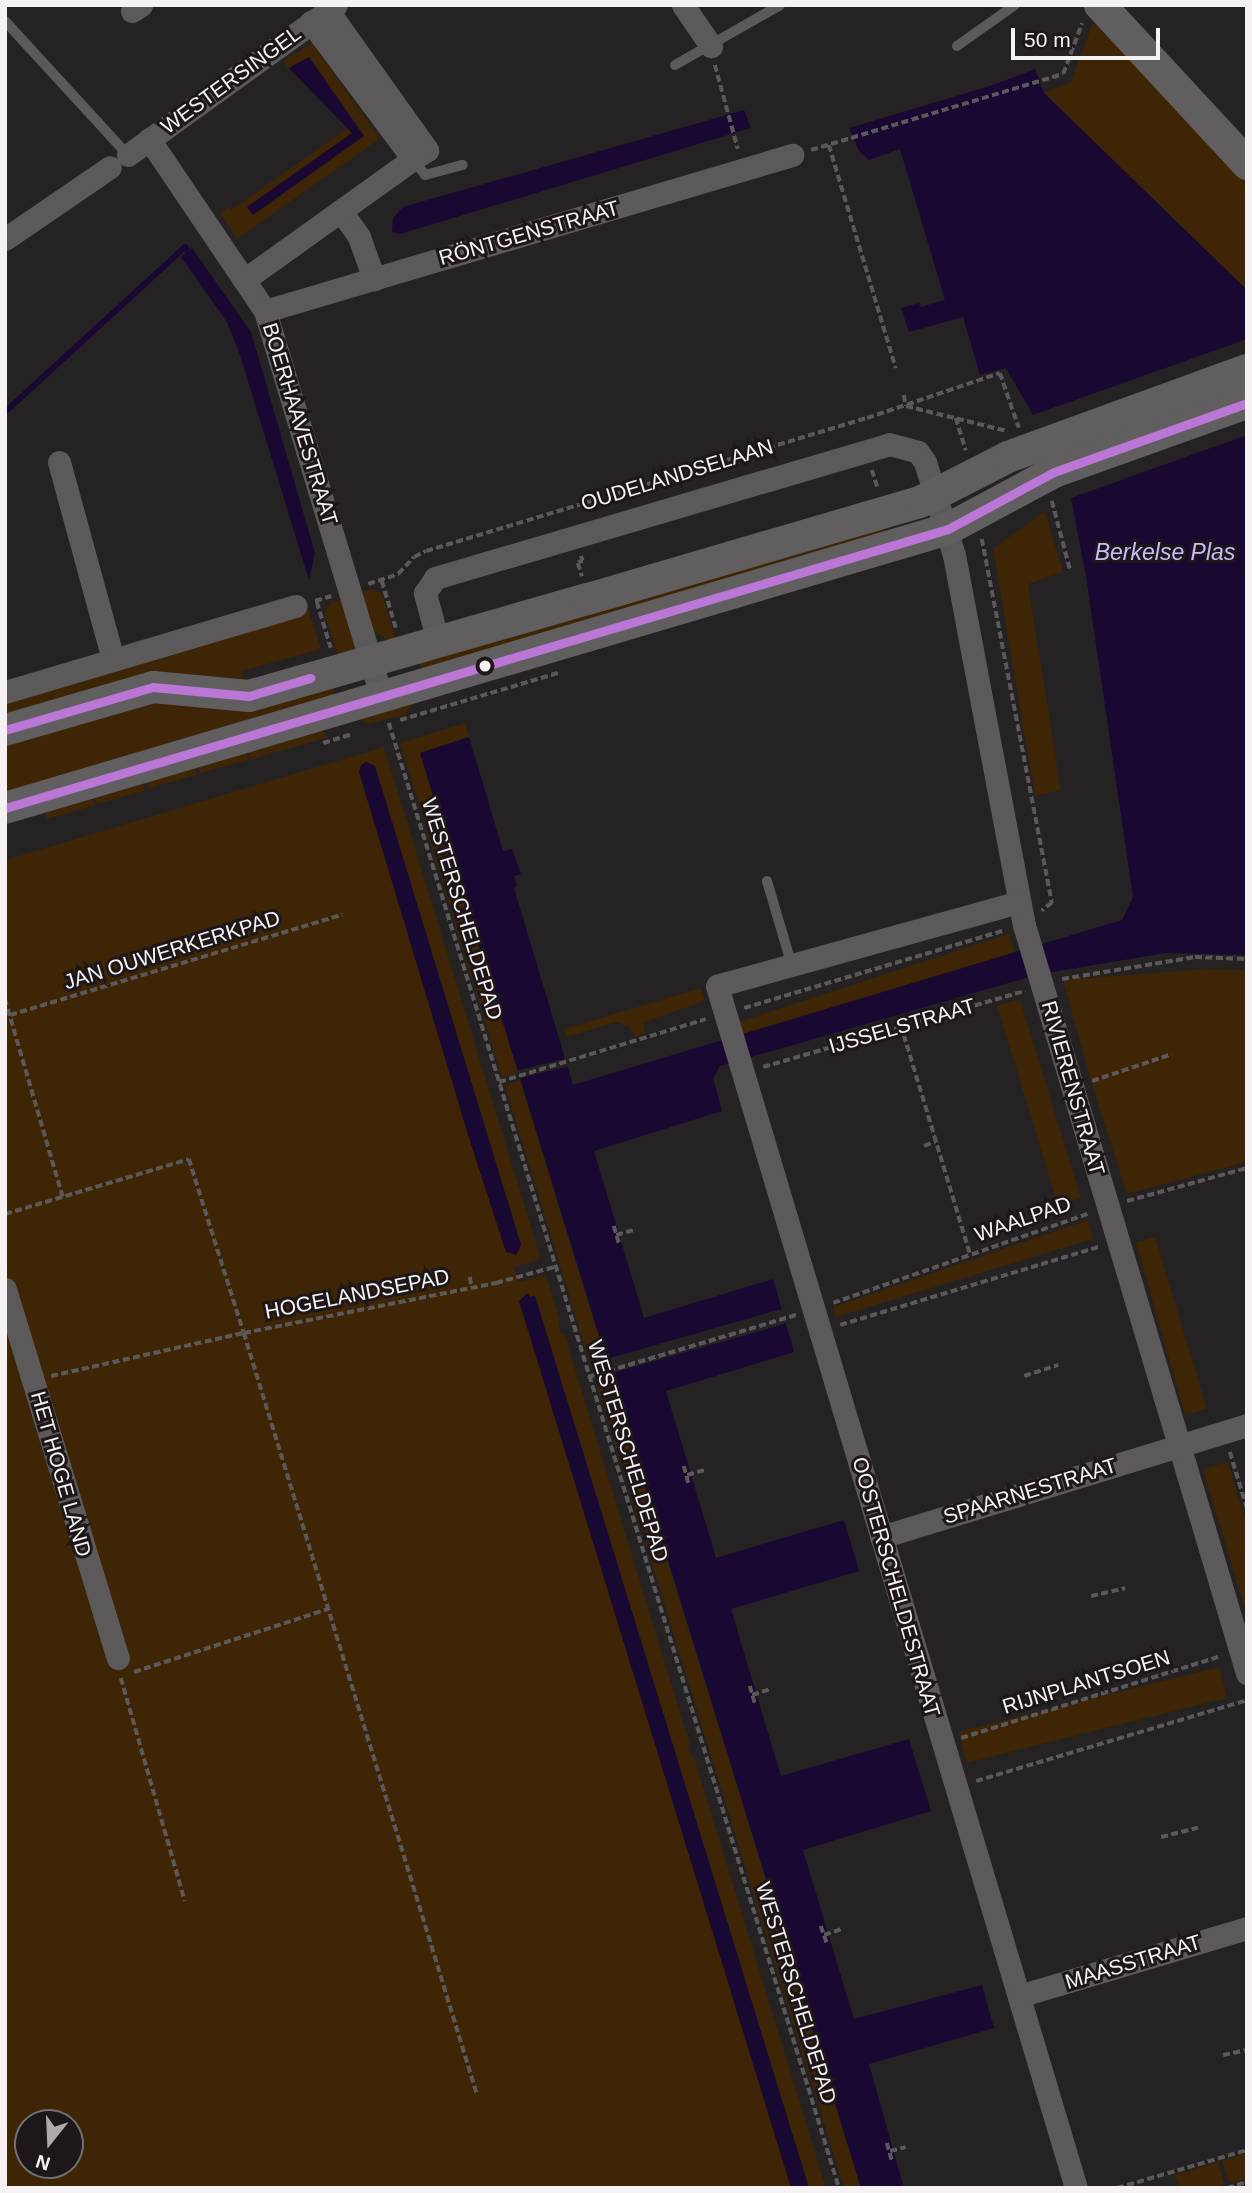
<!DOCTYPE html>
<meta charset="utf-8">
<style>
body{margin:0}
#map{position:relative;width:1252px;height:2193px;overflow:hidden;background:#252223;font-family:Arial,sans-serif}
div>[style]{position:absolute}
[style*='--x']{left:calc(var(--x)*1px);top:calc(var(--y)*1px);width:calc(var(--w)*1px);rotate:calc(var(--a)*1deg)}
.green>*{inset:0;background:#3d2505;transform-origin:0 0}
.water>*{inset:0;background:#190832}
.pier>*{inset:0;background:#252223;transform-origin:0 0}
.stream>*{height:6px;margin:-3px;padding:0 3px;transform-origin:3px;border-radius:3px;background:#190832}
.path>*{height:3.5px;margin-top:-1.75px;transform-origin:0;background:repeating-linear-gradient(90deg,#5b5859 0 7px,transparent 0 10.5px)}
.lane>*{height:10px;margin:-5px;padding:0 5px;transform-origin:5px;border-radius:5px;background:#5c595a}
.street>*{height:23px;margin:-11.5px;padding:0 11.5px;transform-origin:11.5px;border-radius:11.5px;background:#5c595a}
.secondary>*{height:32px;margin:-16px;padding:0 16px;transform-origin:16px;border-radius:16px;background:#615e5f}
.bus-1>*{height:9px;margin:-4.5px;padding:0 4.5px;transform-origin:4.5px;border-radius:4.5px;background:#ba77d6}
.dots>*{width:19px;height:19px;translate:-50% -50%;box-sizing:border-box;border:4px solid #1d1719;border-radius:50%}
span{translate:-50% -50%;white-space:nowrap;text-align:center;line-height:1.15;-webkit-text-stroke:6px #1d1719;paint-order:stroke}
.street-label{font-size:21px;color:#f6f2f3}
.water-label{font-size:23px;color:#cdbcfd;font-style:italic}
.frame{position:absolute;inset:0;border:7px solid #f6f2f3;pointer-events:none}
.north{position:absolute;left:14px;top:2109px;width:70px;height:70px;box-sizing:border-box;background:#1d1719;border:2px solid #746f70;border-radius:50%;rotate:198deg;font-size:19px;font-weight:700;line-height:28px;text-align:center;color:#f6f2f3}
.north::after{content:'';display:block;margin:auto;width:24px;height:32px;background:#ada9aa;clip-path:polygon(50% 0,100% 100%,50% 72%,0 100%)}
.scale{position:absolute;left:1011px;top:28px;width:149px;height:32px;box-sizing:border-box;border:4px solid #f6f2f3;border-top:0;padding-left:9px;font-size:21px;line-height:24px;white-space:nowrap;color:#f6f2f3;-webkit-text-stroke:5px #1d1719;paint-order:stroke}
</style>
<div id="map">
<div class="green">
<div style="clip-path:polygon(1093px 22px,1247px 179px,1247px 290px,1044px 93px,1071px 82px)"></div>
<div style="clip-path:polygon(312px 43px,378px 136px,378px 140px,237px 239px,220px 213px,228px 206px,231px 210px,348px 128px,353px 133px,247px 207px,252px 214px,364px 136px,309px 57px,289px 68px,285px 66px,284px 60px)"></div>
<div style="clip-path:polygon(1045px 511px,1063px 572px,1028px 584px,1061px 790px,1035px 796px,993px 549px)"></div>
<div style="clip-path:polygon(881px 520px,887px 540px,424px 678px,417px 654px)"></div>
<div style="clip-path:polygon(371px 589px,382px 594px,398px 646px,371px 629px,361px 592px)"></div>
<div style="clip-path:polygon(344px 599px,356px 642px,354px 650px,340px 662px,324px 612px,332px 602px)"></div>
<div style="clip-path:polygon(308px 609px,321px 649px,242px 671px,246px 683px,5px 724px,5px 698px)"></div>
<div style="clip-path:polygon(329px 679px,338px 705px,5px 803px,5px 738px,150px 695px)"></div>
<div style="clip-path:polygon(415px 702px,404px 715px,368px 724px,356px 717px)"></div>
<div style="clip-path:polygon(320px 721px,326px 738px,250px 760px,249px 752px)"></div>
<div style="clip-path:polygon(465px 723px,469px 737px,420px 753px,519px 1074px,502px 1077px,400px 743px)"></div>
<div style="clip-path:polygon(evenodd,384px 747px,540px 1256px,538px 1260px,514px 1267px,518px 1282px,546px 1275px,560px 1321px,558px 1323px,561px 1334px,564px 1333px,690px 1745px,688px 1746px,691px 1757px,694px 1757px,826px 2188px,809px 2188px,535px 1296px,530px 1297px,795px 2188px,5px 2188px,5px 860px,384px 747px,366px 762px,375px 767px,521px 1245px,516px 1255px,511px 1253px,366px 762px,384px 747px,28px 2123px,70px 2123px,70px 2165px,28px 2165px,28px 2123px)"></div>
<div style="left:246px;top:753px;width:7px;height:50px;rotate:74deg"></div>
<div style="left:195px;top:768px;width:7px;height:50px;rotate:74deg"></div>
<div style="left:143px;top:784px;width:7px;height:50px;rotate:74deg"></div>
<div style="left:92px;top:799px;width:7px;height:49px;rotate:74deg"></div>
<div style="left:1009px;top:934px;width:20px;height:284px;rotate:72deg"></div>
<div style="clip-path:polygon(1204px 969px,1247px 970px,1247px 1162px,1127px 1194px,1091px 1082px,1063px 980px)"></div>
<div style="clip-path:polygon(701px 988px,705px 1001px,644px 1022px,645px 1034px,635px 1037px,629px 1027px,617px 1022px,566px 1037px,564px 1029px)"></div>
<div style="left:1020px;top:999px;width:208px;height:24px;rotate:73deg"></div>
<div style="left:520px;top:1080px;width:295px;height:16px;rotate:73deg"></div>
<div style="clip-path:polygon(1088px 1220px,1093px 1239px,836px 1317px,833px 1307px)"></div>
<div style="clip-path:polygon(1155px 1237px,1207px 1409px,1185px 1415px,1136px 1242px)"></div>
<div style="clip-path:polygon(610px 1375px,861px 2188px,844px 2188px,597px 1385px,600px 1378px)"></div>
<div style="clip-path:polygon(1228px 1462px,1247px 1526px,1247px 1616px,1203px 1469px)"></div>
<div style="left:1219px;top:1667px;width:32px;height:268px;rotate:76deg"></div>
<div style="clip-path:polygon(1247px 2153px,1247px 2178px,1229px 2183px,1222px 2161px)"></div>
<div style="clip-path:polygon(1218px 2162px,1224px 2184px,1214px 2188px,1179px 2188px,1175px 2175px)"></div>
</div>
<div class="water">
<div style="clip-path:polygon(309px 57px,364px 136px,253px 215px,247px 207px,352px 133px,289px 68px)"></div>
<div style="clip-path:polygon(1035px 69px,1044px 93px,1247px 290px,1247px 339px,1033px 415px,1006px 368px,980px 375px,963px 317px,909px 332px,901px 308px,919px 303px,921px 307px,945px 300px,900px 149px,869px 160px,859px 151px,849px 128px,990px 86px)"></div>
<div style="clip-path:polygon(744px 110px,751px 128px,400px 234px,392px 232px,393px 218px,403px 207px)"></div>
<div style="clip-path:polygon(192px 248px,251px 332px,315px 553px,309px 580px,240px 355px,227px 322px,181px 257px)"></div>
<div style="clip-path:polygon(1247px 435px,1247px 955px,1166px 953px,1040px 974px,720px 1066px,713px 1078px,722px 1111px,594px 1151px,644px 1318px,773px 1279px,794px 1352px,666px 1391px,716px 1558px,844px 1520px,859px 1571px,731px 1609px,781px 1776px,909px 1739px,931px 1811px,803px 1850px,854px 2019px,982px 1985px,994px 2028px,869px 2064px,904px 2188px,861px 2188px,420px 753px,469px 737px,503px 851px,512px 849px,521px 874px,514px 876px,517px 886px,514px 888px,573px 1085px,1122px 920px,1133px 897px,1086px 576px,1071px 498px)"></div>
<div style="clip-path:polygon(366px 762px,375px 766px,521px 1245px,516px 1255px,506px 1252px,469px 1138px,359px 772px,361px 765px)"></div>
<div style="clip-path:polygon(528px 1293px,530px 1297px,535px 1296px,809px 2188px,791px 2188px,519px 1301px)"></div>
</div>
<div class="pier">
<div style="left:568px;top:1058px;width:8px;height:55px;rotate:76deg"></div>
<div style="left:785px;top:1308px;width:15px;height:190px;rotate:74deg"></div>
</div>
<div class="stream">
<div style="--x:5;--y:412;--w:244;--a:-42.5"></div>
<div style="--x:185;--y:247;--w:11;--a:56"></div>
</div>
<div class="path">
<div style="--x:715;--y:65;--w:87;--a:74.7"></div>
<div style="--x:829;--y:145;--w:233;--a:73.3"></div>
<div style="--x:811;--y:150;--w:263;--a:-16.8"></div>
<div style="--x:1063;--y:74;--w:54;--a:-69.6"></div>
<div style="--x:904;--y:395;--w:11;--a:80"></div>
<div style="--x:906;--y:406;--w:104;--a:13.9"></div>
<div style="--x:956;--y:418;--w:34;--a:73"></div>
<div style="--x:872;--y:470;--w:20;--a:72"></div>
<div style="--x:1052;--y:501;--w:70;--a:75.2"></div>
<div style="--x:982;--y:539;--w:371;--a:79.1"></div>
<div style="--x:1052;--y:903;--w:13;--a:141"></div>
<div style="--x:581;--y:556;--w:5;--a:68"></div>
<div style="--x:583;--y:561;--w:5;--a:158"></div>
<div style="--x:578;--y:563;--w:14;--a:73"></div>
<div style="--x:382;--y:581;--w:49;--a:73.4"></div>
<div style="--x:368;--y:584;--w:32;--a:-18"></div>
<div style="--x:398;--y:574;--w:23;--a:-47"></div>
<div style="--x:414;--y:557;--w:13;--a:-27"></div>
<div style="--x:426;--y:551;--w:461;--a:-16.8"></div>
<div style="--x:867;--y:418;--w:140;--a:-18.7"></div>
<div style="--x:1000;--y:373;--w:58;--a:70.9"></div>
<div style="--x:315;--y:601;--w:17;--a:-17"></div>
<div style="--x:317;--y:602;--w:48;--a:73.1"></div>
<div style="--x:400;--y:720;--w:168;--a:-16.6"></div>
<div style="--x:389;--y:723;--w:1533;--a:72.92"></div>
<div style="--x:323;--y:743;--w:30;--a:-17"></div>
<div style="--x:1062;--y:979;--w:135;--a:-9.4"></div>
<div style="--x:1195;--y:957;--w:52;--a:2.2"></div>
<div style="--x:5;--y:999;--w:206;--a:73.7"></div>
<div style="--x:744;--y:1008;--w:272;--a:-16.6"></div>
<div style="--x:10;--y:1015;--w:347;--a:-16.8"></div>
<div style="--x:901;--y:1025;--w:238;--a:73.2"></div>
<div style="--x:763;--y:1067;--w:273;--a:-16.2"></div>
<div style="--x:1092;--y:1081;--w:84;--a:-18.6"></div>
<div style="--x:499;--y:1082;--w:216;--a:-16.9"></div>
<div style="--x:924;--y:1146;--w:13;--a:-23"></div>
<div style="--x:1127;--y:1201;--w:124;--a:-15.4"></div>
<div style="--x:5;--y:1214;--w:192;--a:-16.6"></div>
<div style="--x:189;--y:1159;--w:182;--a:72.5"></div>
<div style="--x:244;--y:1333;--w:257;--a:-11.2"></div>
<div style="--x:496;--y:1283;--w:60;--a:-15.4"></div>
<div style="--x:614;--y:1226;--w:19;--a:74"></div>
<div style="--x:616;--y:1235;--w:18;--a:-16"></div>
<div style="--x:470;--y:1277;--w:10;--a:79"></div>
<div style="--x:833;--y:1303;--w:272;--a:-19.3"></div>
<div style="--x:840;--y:1325;--w:270;--a:-16.8"></div>
<div style="--x:51;--y:1376;--w:198;--a:-12.6"></div>
<div style="--x:244;--y:1333;--w:796;--a:72.98"></div>
<div style="--x:1024;--y:1376;--w:36;--a:-18"></div>
<div style="--x:588;--y:1377;--w:217;--a:-16.6"></div>
<div style="--x:1230;--y:1452;--w:59;--a:73.1"></div>
<div style="--x:684;--y:1466;--w:20;--a:75"></div>
<div style="--x:687;--y:1475;--w:19;--a:-16"></div>
<div style="--x:1091;--y:1596;--w:35;--a:-13"></div>
<div style="--x:134;--y:1672;--w:204;--a:-18"></div>
<div style="--x:121;--y:1678;--w:232;--a:74"></div>
<div style="--x:750;--y:1686;--w:19;--a:74"></div>
<div style="--x:752;--y:1695;--w:19;--a:-18"></div>
<div style="--x:961;--y:1738;--w:273;--a:-17.5"></div>
<div style="--x:976;--y:1781;--w:283;--a:-16.6"></div>
<div style="--x:1161;--y:1837;--w:38;--a:-14"></div>
<div style="--x:821;--y:1926;--w:18;--a:71"></div>
<div style="--x:824;--y:1935;--w:18;--a:-19"></div>
<div style="--x:1223;--y:2055;--w:25;--a:-12"></div>
<div style="--x:887;--y:2143;--w:19;--a:74"></div>
<div style="--x:890;--y:2151;--w:16;--a:-14"></div>
<div style="--x:1117;--y:2188;--w:135;--a:-16.3"></div>
<div style="--x:1227;--y:2188;--w:21;--a:-17"></div>
</div>
<div class="lane">
<div style="--x:5;--y:21;--w:182;--a:47.5"></div>
<div style="--x:957;--y:46;--w:71;--a:-35.3"></div>
<div style="--x:675;--y:65;--w:121;--a:-29.7"></div>
<div style="--x:413;--y:159;--w:20;--a:53"></div>
<div style="--x:425;--y:175;--w:39;--a:-15"></div>
<div style="--x:767;--y:881;--w:89;--a:73.6"></div>
</div>
<div class="street">
<div style="--x:683;--y:5;--w:50;--a:55.7"></div>
<div style="--x:132;--y:11;--w:11;--a:-34"></div>
<div style="--x:328;--y:11;--w:171;--a:54.5"></div>
<div style="--x:427;--y:150;--w:17;--a:147"></div>
<div style="--x:149;--y:139;--w:207;--a:56"></div>
<div style="--x:265;--y:311;--w:402;--a:73.2"></div>
<div style="--x:128;--y:155;--w:256;--a:-35.8"></div>
<div style="--x:341;--y:211;--w:32;--a:55"></div>
<div style="--x:359;--y:237;--w:45;--a:70.3"></div>
<div style="--x:5;--y:239;--w:127;--a:-34.4"></div>
<div style="--x:244;--y:280;--w:208;--a:-35.6"></div>
<div style="--x:413;--y:159;--w:171;--a:-126.7"></div>
<div style="--x:265;--y:311;--w:550;--a:-16.49"></div>
<div style="--x:59;--y:462;--w:205;--a:74.7"></div>
<div style="--x:438;--y:642;--w:51;--a:-104.9"></div>
<div style="--x:425;--y:593;--w:18;--a:-56"></div>
<div style="--x:435;--y:578;--w:473;--a:-16.4"></div>
<div style="--x:889;--y:444;--w:30;--a:15"></div>
<div style="--x:918;--y:452;--w:12;--a:55"></div>
<div style="--x:925;--y:462;--w:97;--a:72.7"></div>
<div style="--x:954;--y:555;--w:377;--a:79.3"></div>
<div style="--x:1024;--y:925;--w:781;--a:73.4"></div>
<div style="--x:5;--y:692;--w:303;--a:-16.5"></div>
<div style="--x:1019;--y:902;--w:313;--a:164.5"></div>
<div style="--x:717;--y:986;--w:1254;--a:73.37"></div>
<div style="--x:5;--y:1289;--w:386;--a:73"></div>
<div style="--x:881;--y:1537;--w:383;--a:-17"></div>
<div style="--x:1019;--y:1996;--w:238;--a:-16.6"></div>
</div>
<div class="secondary">
<div style="--x:1100;--y:5;--w:217;--a:47.2"></div>
<div style="--x:5;--y:730;--w:154;--a:-16.2"></div>
<div style="--x:153;--y:687;--w:96;--a:5.4"></div>
<div style="--x:249;--y:696;--w:353;--a:-16"></div>
<div style="--x:588;--y:599;--w:346;--a:-16.3"></div>
<div style="--x:920;--y:502;--w:99;--a:-27.1"></div>
<div style="--x:1008;--y:457;--w:254;--a:-20"></div>
<div style="--x:5;--y:808;--w:983;--a:-16.48"></div>
<div style="--x:948;--y:529;--w:120;--a:-28.3"></div>
<div style="--x:1054;--y:472;--w:205;--a:-19.7"></div>
</div>
<div class="bus-1">
<div style="--x:5;--y:730;--w:154;--a:-16.2"></div>
<div style="--x:153;--y:687;--w:96;--a:5.4"></div>
<div style="--x:249;--y:696;--w:64;--a:-16.4"></div>
<div style="--x:5;--y:808;--w:983;--a:-16.48"></div>
<div style="--x:948;--y:529;--w:120;--a:-28.3"></div>
<div style="--x:1054;--y:472;--w:205;--a:-19.7"></div>
</div>
<div class="dots">
<div style="left:485px;top:666px;background:#f6f2f3"></div>
</div>
<div class="street-label">
<span style="left:231px;top:80px;rotate:-36deg">WESTERSINGEL</span>
<span style="left:529px;top:233px;rotate:-16deg">RÖNTGENSTRAAT</span>
<span style="left:300px;top:424px;rotate:73deg">BOERHAAVESTRAAT</span>
<span style="left:677px;top:475px;rotate:-17deg">OUDELANDSELAAN</span>
<span style="left:462px;top:909px;rotate:73deg">WESTERSCHELDEPAD</span>
<span style="left:172px;top:950px;rotate:-17deg">JAN OUWERKERKPAD</span>
<span style="left:902px;top:1026px;rotate:-16deg">IJSSELSTRAAT</span>
<span style="left:1073px;top:1088px;rotate:74deg">RIVIERENSTRAAT</span>
<span style="left:1023px;top:1219px;rotate:-19deg">WAALPAD</span>
<span style="left:357px;top:1294px;rotate:-11deg">HOGELANDSEPAD</span>
<span style="left:628px;top:1451px;rotate:73deg">WESTERSCHELDEPAD</span>
<span style="left:61px;top:1474px;rotate:74deg">HET HOGE LAND</span>
<span style="left:1030px;top:1491px;rotate:-17deg">SPAARNESTRAAT</span>
<span style="left:896px;top:1587px;rotate:74deg">OOSTERSCHELDESTRAAT</span>
<span style="left:1086px;top:1682px;rotate:-17deg">RIJNPLANTSOEN</span>
<span style="left:1133px;top:1962px;rotate:-17deg">MAASSTRAAT</span>
<span style="left:796px;top:1993px;rotate:73deg">WESTERSCHELDEPAD</span>
</div>
<div class="water-label">
<span style="left:1165px;top:552px">Berkelse Plas</span>
</div>
<div class="frame"></div>
<div class="north">N</div>
<div class="scale">50 m</div>
</div>
